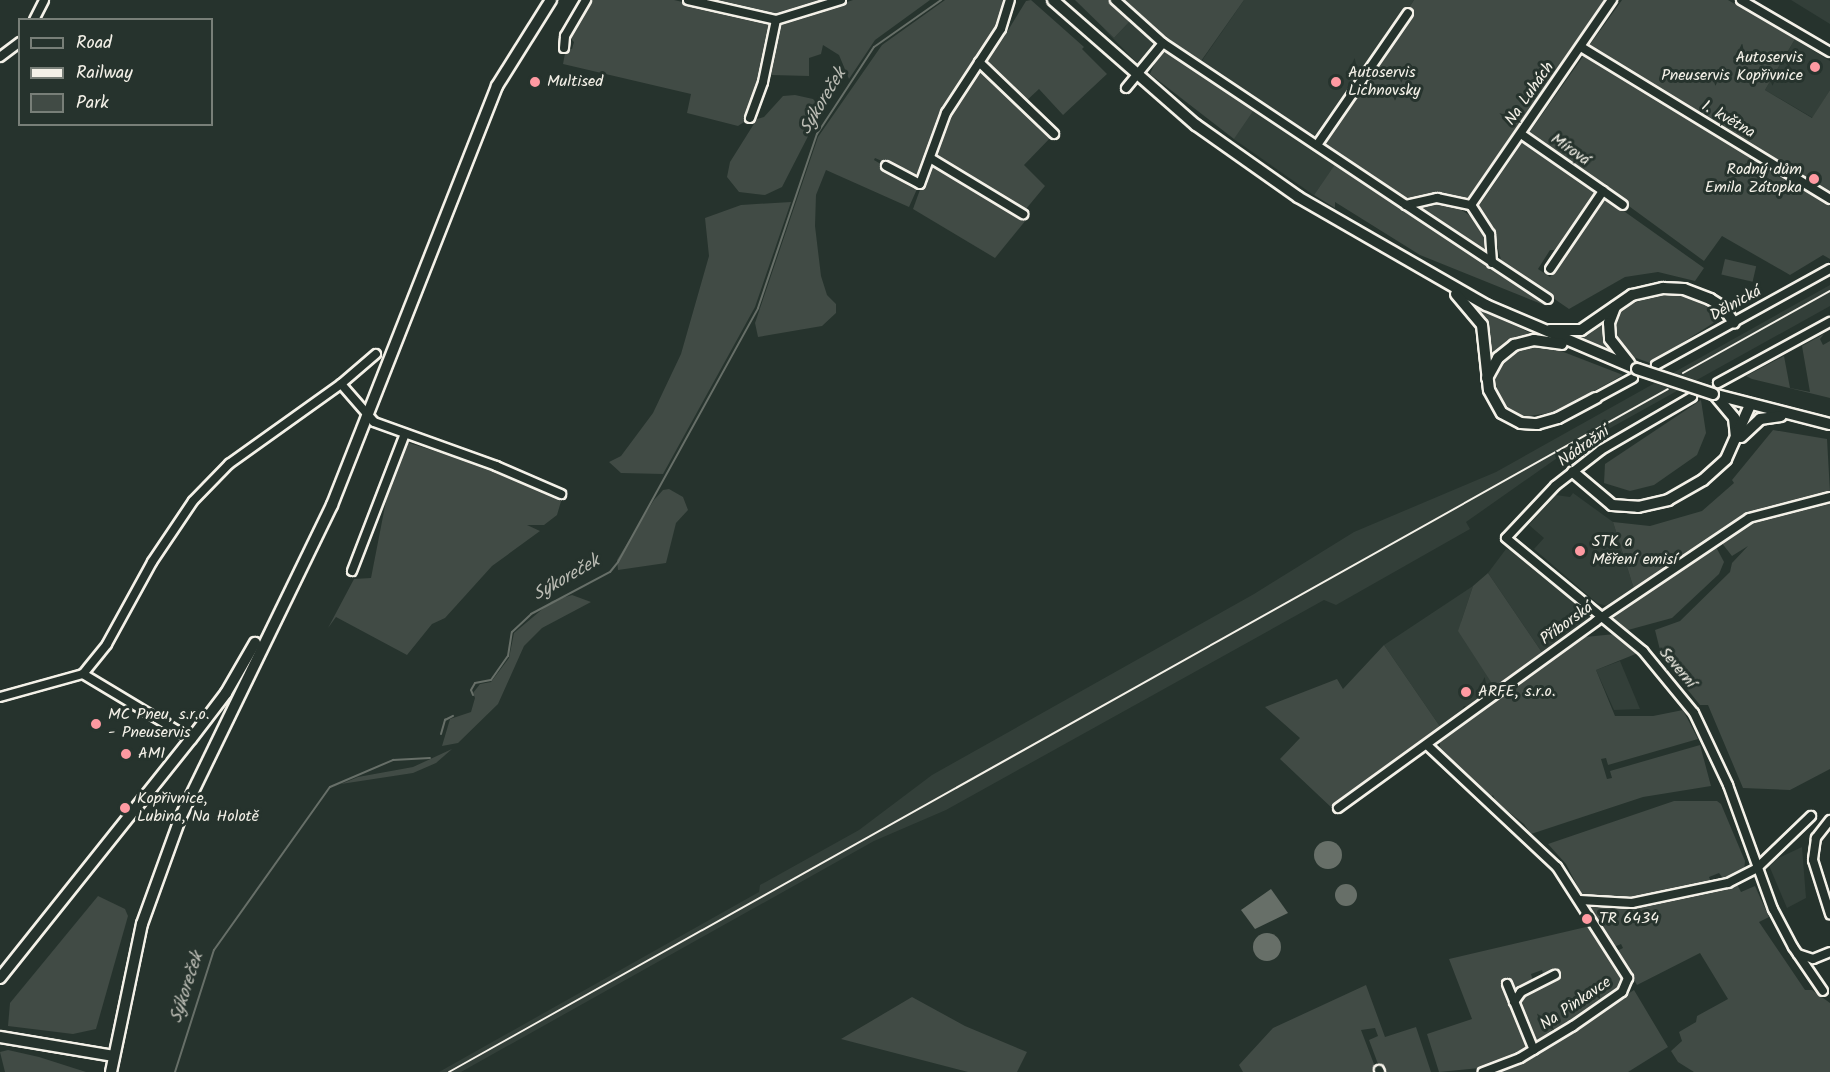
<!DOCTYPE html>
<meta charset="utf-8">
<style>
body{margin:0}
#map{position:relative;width:1830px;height:1072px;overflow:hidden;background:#26332d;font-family:Kalam,sans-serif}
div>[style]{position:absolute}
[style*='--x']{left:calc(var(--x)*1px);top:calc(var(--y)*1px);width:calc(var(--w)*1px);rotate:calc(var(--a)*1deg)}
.built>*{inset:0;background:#333f39;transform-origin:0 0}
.green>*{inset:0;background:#414b45;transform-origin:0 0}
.water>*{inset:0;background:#676f68}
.round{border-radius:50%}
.stream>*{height:2px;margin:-1px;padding:0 1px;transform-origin:1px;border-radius:1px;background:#676f68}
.minor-tunnel>*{height:8px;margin-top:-4px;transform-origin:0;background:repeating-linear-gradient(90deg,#455049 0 8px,transparent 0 12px)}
.roads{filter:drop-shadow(2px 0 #f4f1e8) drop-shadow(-2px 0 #f4f1e8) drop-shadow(0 2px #f4f1e8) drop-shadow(0 -2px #f4f1e8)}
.minor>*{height:8px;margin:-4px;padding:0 4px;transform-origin:4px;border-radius:4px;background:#26332d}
.major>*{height:10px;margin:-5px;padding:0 5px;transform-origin:5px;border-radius:5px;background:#26332d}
.rail>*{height:2px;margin:-1px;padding:0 1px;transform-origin:1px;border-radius:1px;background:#f4f1e8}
.bridges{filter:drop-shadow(2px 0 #f4f1e8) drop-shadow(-2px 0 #f4f1e8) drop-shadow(0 2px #f4f1e8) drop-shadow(0 -2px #f4f1e8)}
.major-bridge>*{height:10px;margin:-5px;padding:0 5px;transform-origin:5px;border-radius:5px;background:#26332d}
.dots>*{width:16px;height:16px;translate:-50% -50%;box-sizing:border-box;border:3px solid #26332d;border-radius:50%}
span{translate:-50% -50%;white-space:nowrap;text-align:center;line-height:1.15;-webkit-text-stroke:6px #26332d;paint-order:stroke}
.poi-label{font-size:16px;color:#f4f1e8}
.right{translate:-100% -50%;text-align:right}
.left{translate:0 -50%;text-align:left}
.street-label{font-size:16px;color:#f4f1e8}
.water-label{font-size:18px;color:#bcbdb5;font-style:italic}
.legend{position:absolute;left:18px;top:18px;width:195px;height:108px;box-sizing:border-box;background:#26332d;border:2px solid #787f78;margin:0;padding:8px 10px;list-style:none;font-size:18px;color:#f4f1e8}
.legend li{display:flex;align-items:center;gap:12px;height:30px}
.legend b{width:30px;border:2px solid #787f78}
</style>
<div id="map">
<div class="built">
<div style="clip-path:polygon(1244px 0,1414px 0,1318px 141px,1201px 62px)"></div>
<div style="clip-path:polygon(1791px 0,1830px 0,1830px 24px)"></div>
<div style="clip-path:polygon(1131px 20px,1155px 39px,1156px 44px,1138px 64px,1102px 27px,1114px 38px)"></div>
<div style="clip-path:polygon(1795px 39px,1830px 61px,1830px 90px,1813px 118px,1765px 90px)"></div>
<div style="left:1256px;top:107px;width:98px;height:39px;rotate:35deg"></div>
<div style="clip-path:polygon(1830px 285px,1830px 306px,1560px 456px,1466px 522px,1470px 529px,1336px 605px,1324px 600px,946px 810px,874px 841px,461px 1072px,439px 1072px,759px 892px,760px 885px,859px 830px,932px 775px,1254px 594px,1354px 532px,1496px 472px)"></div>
<div style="clip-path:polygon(1573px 493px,1613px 522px,1634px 589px,1607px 606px,1597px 603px,1534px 549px,1544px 538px,1529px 525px,1556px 495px,1570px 497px)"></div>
<div style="clip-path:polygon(1506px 549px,1515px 551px,1593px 616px,1543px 654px,1488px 573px)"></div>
<div style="clip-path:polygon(1473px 586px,1461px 622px,1498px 687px,1470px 707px,1464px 706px,1459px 715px,1441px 728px,1384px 645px)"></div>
<div style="clip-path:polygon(1620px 661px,1640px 709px,1614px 710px,1596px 670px)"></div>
<div style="clip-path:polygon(1802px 847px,1806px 898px,1787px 908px,1768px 863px)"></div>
</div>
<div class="green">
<div style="clip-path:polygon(592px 0,674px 0,772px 23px,761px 83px,744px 122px,738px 126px,687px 113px,691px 94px,563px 64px,566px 48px,572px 49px,574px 42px,569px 37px)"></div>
<div style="clip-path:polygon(710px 0,831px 0,782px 16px)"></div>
<div style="clip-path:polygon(853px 0,930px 0,875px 40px,849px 79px,839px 55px,823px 45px,821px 54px,809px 58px,809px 76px,771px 75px,780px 25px)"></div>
<div style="clip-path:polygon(945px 0,1003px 0,997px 31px,944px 114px,918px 177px,875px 158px,874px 160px,913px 183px,917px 189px,909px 207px,826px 170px,816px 195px,815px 226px,821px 276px,827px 295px,836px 304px,836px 313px,822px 326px,758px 337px,755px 323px,818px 137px,882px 45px)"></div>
<div style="clip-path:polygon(1031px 0,1084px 47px,1082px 49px,1107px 74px,1063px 115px,1039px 89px,1024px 103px,984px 63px,998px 37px,1002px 40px,1026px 1px)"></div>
<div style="clip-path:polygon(1075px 0,1111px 0,1131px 20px,1114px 38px)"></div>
<div style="clip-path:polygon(1121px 0,1244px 0,1201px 61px,1150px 27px)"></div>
<div style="clip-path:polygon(1414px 0,1606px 0,1468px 199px,1439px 192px,1408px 201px,1322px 143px)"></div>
<div style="clip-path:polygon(1622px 0,1728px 0,1795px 39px,1765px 90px,1812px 118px,1830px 90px,1830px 193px,1589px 46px)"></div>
<div style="clip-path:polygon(1168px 47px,1256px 107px,1234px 139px,1150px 74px,1160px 51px)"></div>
<div style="clip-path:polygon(1584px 55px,1830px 204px,1830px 259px,1823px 255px,1790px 275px,1722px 236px,1704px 261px,1529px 133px)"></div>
<div style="clip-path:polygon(979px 65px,1053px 135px,1024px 165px,1045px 186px,1026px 209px,1021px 210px,936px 158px,940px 135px,956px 102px)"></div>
<div style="clip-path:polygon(795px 95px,813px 99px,822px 109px,782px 187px,765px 195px,739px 192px,727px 177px,730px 162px,757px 119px,764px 117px,783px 96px)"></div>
<div style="clip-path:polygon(1524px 140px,1596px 194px,1557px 250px,1550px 250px,1538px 269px,1550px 277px,1604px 197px,1704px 268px,1695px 281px,1658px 272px,1625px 277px,1569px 309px,1502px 263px,1492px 228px,1477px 209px)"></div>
<div style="clip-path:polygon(930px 162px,1026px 220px,995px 258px,913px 209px)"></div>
<div style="clip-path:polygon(1336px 163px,1486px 263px,1549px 307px,1420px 255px,1335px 202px,1335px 208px,1314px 195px)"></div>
<div style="clip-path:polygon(1437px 200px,1454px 205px,1478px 221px,1488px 236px,1488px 258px,1417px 207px)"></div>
<div style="clip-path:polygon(791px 202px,755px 307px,663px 474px,621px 473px,609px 462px,621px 456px,653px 413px,681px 354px,709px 256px,705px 218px,741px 205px)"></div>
<div style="left:1725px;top:259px;width:32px;height:16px;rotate:13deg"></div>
<div style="clip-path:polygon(1657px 293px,1676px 293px,1708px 303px,1715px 322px,1650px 363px,1628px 355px,1616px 344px,1613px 328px,1619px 310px)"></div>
<div style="clip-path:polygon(1477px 308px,1524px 330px,1534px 335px,1507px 343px,1491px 360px,1487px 327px)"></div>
<div style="clip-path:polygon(1603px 320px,1604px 337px,1610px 353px,1574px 337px)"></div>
<div style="clip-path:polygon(1824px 334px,1820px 339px,1823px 345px,1830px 341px,1830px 398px,1752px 379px,1746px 376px,1784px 356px,1790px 388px,1810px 392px,1802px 346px)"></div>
<div style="clip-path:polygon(1534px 345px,1548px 346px,1623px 375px,1556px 412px,1523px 417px,1502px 405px,1494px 378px,1501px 360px,1512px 351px)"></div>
<div style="clip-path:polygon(1701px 400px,1706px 433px,1697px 455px,1654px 485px,1630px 491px,1604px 483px,1605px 464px)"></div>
<div style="clip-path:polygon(1773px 430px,1827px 439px,1830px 492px,1765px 507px,1744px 516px,1634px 589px,1613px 522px,1650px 526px,1702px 511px,1734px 483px,1732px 480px)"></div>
<div style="clip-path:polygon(406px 442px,492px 469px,562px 498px,557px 515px,544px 525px,527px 525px,540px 531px,492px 566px,445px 618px,432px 624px,407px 655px,336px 617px,328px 628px,354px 579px,371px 578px,386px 501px)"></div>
<div style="clip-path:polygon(669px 489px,683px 497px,688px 510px,676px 523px,666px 563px,618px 570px,617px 560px,654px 500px,663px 490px)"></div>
<div style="clip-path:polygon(1830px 503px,1830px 769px,1790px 790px,1743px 788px,1708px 705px,1700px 705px,1662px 658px,1655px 630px,1680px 621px,1730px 572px,1732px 563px,1748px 546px,1732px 556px,1721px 542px,1751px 522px)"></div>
<div style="clip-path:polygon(1715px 545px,1724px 562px,1719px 574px,1672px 618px,1628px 630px,1614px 618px,1613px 615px)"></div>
<div style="clip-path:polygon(1488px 573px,1543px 654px,1482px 698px,1478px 693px,1491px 682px,1458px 631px,1473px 586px)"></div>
<div style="clip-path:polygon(572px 595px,591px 602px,542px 628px,524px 646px,498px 704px,458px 743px,442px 746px,450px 719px,471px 712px,475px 698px,473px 693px,480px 684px,491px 682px,509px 658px,514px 633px,552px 601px)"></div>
<div style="clip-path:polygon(1615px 634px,1638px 653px,1596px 670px,1615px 716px,1653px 716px,1683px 710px,1698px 739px,1608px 765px,1606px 758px,1601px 759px,1607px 779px,1612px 778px,1610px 771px,1700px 745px,1711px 786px,1643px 797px,1531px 834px,1524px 824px,1496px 802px,1493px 795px,1490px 798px,1454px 768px,1440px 751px,1440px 740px,1585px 637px)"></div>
<div style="clip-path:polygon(1384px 645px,1441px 728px,1333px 809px,1280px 759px,1300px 738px,1265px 707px,1337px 679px,1343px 689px)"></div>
<div style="clip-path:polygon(452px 749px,436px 763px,413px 773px,341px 784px,358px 777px,413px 767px)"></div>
<div style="clip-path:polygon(1674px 801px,1717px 801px,1721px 804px,1745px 861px,1744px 873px,1725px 881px,1719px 873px,1709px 877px,1711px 882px,1624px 898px,1582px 895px,1566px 864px,1548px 844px)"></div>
<div style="clip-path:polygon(1737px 884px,1741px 892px,1755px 886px,1769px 917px,1759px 922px,1805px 990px,1812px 990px,1830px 1003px,1830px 1072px,1694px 1072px,1678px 1062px,1671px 1051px,1682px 1041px,1679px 1032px,1696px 1022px,1697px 1016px,1728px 999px,1700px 953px,1637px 985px,1617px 951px,1623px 948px,1621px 944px,1614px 947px,1590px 908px,1591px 904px)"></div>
<div style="clip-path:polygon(98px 896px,125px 909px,128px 916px,96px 1029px,73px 1034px,8px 1026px,10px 1003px)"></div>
<div style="clip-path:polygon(1590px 920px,1625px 979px,1623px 986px,1561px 1030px,1551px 1030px,1552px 1036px,1534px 1043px,1517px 999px,1544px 977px,1542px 970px,1531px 974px,1533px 981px,1513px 994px,1530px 1049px,1490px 1067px,1439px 1072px,1427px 1034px,1472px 1019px,1449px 959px,1586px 927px)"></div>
<div style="clip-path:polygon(1366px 985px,1385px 1037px,1416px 1027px,1431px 1072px,1381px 1072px,1369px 1040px,1378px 1036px,1375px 1028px,1361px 1030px,1377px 1072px,1243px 1072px,1239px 1065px,1273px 1028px)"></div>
<div style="clip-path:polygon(1634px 990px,1668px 1047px,1628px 1072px,1494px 1072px,1536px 1053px)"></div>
<div style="clip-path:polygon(912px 997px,965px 1026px,1027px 1052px,1017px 1072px,968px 1072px,841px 1039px)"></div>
<div style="clip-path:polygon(8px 1050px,39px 1057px,86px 1072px,5px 1072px,0 1052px)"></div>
</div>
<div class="water">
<div class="round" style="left:1314px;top:841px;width:28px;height:28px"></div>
<div class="round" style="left:1335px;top:884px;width:22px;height:22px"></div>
<div style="clip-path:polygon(1271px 889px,1288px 913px,1255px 929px,1241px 910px)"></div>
<div class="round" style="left:1253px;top:933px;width:28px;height:28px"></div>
</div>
<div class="stream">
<div style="--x:473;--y:695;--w:5;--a:-112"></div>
<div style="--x:471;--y:690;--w:8;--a:-60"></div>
<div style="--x:475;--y:683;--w:16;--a:-11"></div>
<div style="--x:491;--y:680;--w:29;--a:-55"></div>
<div style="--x:508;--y:656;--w:24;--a:-81"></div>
<div style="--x:512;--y:632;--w:26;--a:-43"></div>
<div style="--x:531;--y:614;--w:89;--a:-28"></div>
<div style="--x:610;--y:572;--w:13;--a:-51"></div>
<div style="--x:618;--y:562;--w:290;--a:-61.1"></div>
<div style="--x:758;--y:308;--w:184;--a:-71.3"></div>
<div style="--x:817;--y:134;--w:104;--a:-56.8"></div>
<div style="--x:874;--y:47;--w:82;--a:-35"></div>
<div style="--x:441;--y:734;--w:15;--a:-74"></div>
<div style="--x:445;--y:720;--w:9;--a:-27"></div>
<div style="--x:175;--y:1072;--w:128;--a:-72.3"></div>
<div style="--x:214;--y:950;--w:200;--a:-54.6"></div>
<div style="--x:330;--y:787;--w:69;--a:-23.2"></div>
<div style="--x:393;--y:760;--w:37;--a:-3"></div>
</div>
<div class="minor-tunnel">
<div style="--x:1692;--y:397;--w:30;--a:-28"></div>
</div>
<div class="roads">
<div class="minor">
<div style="--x:688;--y:0;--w:90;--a:12.8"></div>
<div style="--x:776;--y:20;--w:68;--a:-17.1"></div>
<div style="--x:1115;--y:0;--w:64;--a:41.9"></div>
<div style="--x:1163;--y:43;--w:292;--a:33.7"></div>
<div style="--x:1406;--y:205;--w:32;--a:-13"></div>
<div style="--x:1437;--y:198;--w:35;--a:12"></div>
<div style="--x:1471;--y:205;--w:35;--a:57"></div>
<div style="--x:1490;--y:234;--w:29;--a:86"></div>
<div style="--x:1741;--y:0;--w:103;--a:30.3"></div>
<div style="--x:34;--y:20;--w:22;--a:-63"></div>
<div style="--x:1581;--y:47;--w:292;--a:31.4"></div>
<div style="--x:564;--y:48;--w:12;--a:-85"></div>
<div style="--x:565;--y:36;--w:42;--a:-59.7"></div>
<div style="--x:0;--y:57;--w:25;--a:-37"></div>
<div style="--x:979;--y:62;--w:104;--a:43.8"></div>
<div style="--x:1126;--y:88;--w:58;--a:-50.6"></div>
<div style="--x:750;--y:118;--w:38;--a:-70"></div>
<div style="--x:763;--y:82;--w:63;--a:-78.2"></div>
<div style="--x:1521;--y:134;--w:100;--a:34.8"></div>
<div style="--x:1603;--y:191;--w:94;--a:124.2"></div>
<div style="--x:1317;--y:145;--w:160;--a:-55.4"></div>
<div style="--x:930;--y:158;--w:109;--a:31.1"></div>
<div style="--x:886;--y:166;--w:38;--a:28"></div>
<div style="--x:920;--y:184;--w:76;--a:-69.9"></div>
<div style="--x:946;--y:113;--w:100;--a:-56.8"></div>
<div style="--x:1001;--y:29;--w:30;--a:-73"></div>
<div style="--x:1603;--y:191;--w:24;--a:35"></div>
<div style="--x:1406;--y:205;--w:170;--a:33.5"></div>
<div style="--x:1471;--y:205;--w:249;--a:-55.5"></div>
<div style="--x:1656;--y:365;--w:199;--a:-28.9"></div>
<div style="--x:1718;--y:383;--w:128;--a:-28.6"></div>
<div style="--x:341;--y:384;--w:50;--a:49"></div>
<div style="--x:374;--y:422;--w:130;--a:19.8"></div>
<div style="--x:496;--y:466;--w:71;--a:23.3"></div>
<div style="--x:1692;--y:397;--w:105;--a:149.8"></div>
<div style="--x:1601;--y:450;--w:58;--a:142"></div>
<div style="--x:1555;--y:486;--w:71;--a:133.3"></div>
<div style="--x:1506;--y:538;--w:178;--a:39.5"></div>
<div style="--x:1643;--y:651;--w:80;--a:50.6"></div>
<div style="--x:1694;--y:713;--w:80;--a:64.7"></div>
<div style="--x:1728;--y:785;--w:132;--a:70.1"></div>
<div style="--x:1773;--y:909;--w:43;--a:62.2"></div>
<div style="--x:1793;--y:947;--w:53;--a:55.7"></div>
<div style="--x:1596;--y:398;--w:42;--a:-28.4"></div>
<div style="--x:352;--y:571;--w:145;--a:-68.9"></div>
<div style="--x:83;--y:674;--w:126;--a:31"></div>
<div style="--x:0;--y:697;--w:86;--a:-15.5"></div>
<div style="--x:83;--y:674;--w:38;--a:-51"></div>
<div style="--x:107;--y:644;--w:94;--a:-61.2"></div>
<div style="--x:152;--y:562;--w:73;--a:-56.1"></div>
<div style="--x:193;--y:501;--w:52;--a:-45.8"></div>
<div style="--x:229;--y:464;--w:138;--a:-35.5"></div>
<div style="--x:341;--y:384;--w:46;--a:-40.6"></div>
<div style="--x:1427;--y:745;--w:178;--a:43.2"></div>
<div style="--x:1557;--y:867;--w:132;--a:57.4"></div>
<div style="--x:1628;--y:978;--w:15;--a:113"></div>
<div style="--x:1622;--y:992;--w:60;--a:145.2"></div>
<div style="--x:1573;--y:1026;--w:62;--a:148.9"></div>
<div style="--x:1520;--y:1058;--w:40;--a:159"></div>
<div style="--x:1338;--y:808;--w:319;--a:-35.9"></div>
<div style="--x:1596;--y:621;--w:184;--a:-33.9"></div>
<div style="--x:1749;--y:518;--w:84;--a:-14.5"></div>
<div style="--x:1830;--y:820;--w:23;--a:128"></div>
<div style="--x:1816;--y:838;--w:22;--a:98"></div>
<div style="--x:1813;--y:860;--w:57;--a:72.5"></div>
<div style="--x:1580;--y:900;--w:52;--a:3.3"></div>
<div style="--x:1632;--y:903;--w:98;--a:-11.8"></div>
<div style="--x:1728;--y:883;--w:33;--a:-27"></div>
<div style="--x:1757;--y:868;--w:75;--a:-43.9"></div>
<div style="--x:1798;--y:954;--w:16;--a:18"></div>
<div style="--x:1813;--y:959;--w:18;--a:-22"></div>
<div style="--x:1507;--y:984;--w:71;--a:67.8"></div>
<div style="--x:1514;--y:1002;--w:12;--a:-55"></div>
<div style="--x:1521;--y:992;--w:38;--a:-27"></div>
<div style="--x:1379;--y:1070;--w:2;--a:63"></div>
</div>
<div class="major">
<div style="--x:1053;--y:0;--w:190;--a:41.2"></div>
<div style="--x:1196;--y:125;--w:125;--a:35.2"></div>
<div style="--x:1298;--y:197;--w:217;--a:29.9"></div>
<div style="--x:1486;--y:305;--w:164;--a:23"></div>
<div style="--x:1456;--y:294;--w:40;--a:50"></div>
<div style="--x:1482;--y:325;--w:65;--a:83.9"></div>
<div style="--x:1489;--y:390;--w:26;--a:61"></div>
<div style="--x:1502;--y:413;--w:21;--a:28"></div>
<div style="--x:1521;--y:423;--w:16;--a:4"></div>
<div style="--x:1537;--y:424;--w:22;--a:-16"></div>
<div style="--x:1558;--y:418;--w:43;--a:-27.8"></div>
<div style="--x:1615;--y:307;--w:17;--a:111"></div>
<div style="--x:1609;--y:323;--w:16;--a:86"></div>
<div style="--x:1610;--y:339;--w:31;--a:52"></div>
<div style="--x:1550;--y:330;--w:31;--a:0"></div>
<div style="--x:1581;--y:330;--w:62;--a:-34.5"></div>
<div style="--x:1632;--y:295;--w:32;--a:-13"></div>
<div style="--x:1663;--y:288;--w:21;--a:3"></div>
<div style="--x:1684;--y:289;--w:28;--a:21"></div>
<div style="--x:1710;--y:299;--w:15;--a:32"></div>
<div style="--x:1723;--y:307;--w:19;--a:55"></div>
<div style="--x:1487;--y:378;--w:23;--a:-61"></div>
<div style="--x:1498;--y:358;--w:21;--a:-39"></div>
<div style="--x:1514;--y:345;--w:21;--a:-14"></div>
<div style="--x:1534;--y:340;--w:28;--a:8"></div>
<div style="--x:1713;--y:394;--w:121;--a:14.4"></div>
<div style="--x:1715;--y:395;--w:30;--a:50"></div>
<div style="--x:1734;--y:418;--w:20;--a:84"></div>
<div style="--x:1741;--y:437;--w:26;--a:-43"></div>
<div style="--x:1760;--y:419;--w:21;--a:-8"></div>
<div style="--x:1573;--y:472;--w:51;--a:40.2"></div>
<div style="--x:1612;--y:505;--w:26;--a:4"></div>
<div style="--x:1638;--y:507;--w:31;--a:-13"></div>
<div style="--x:1668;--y:500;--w:40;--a:-29.7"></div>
<div style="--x:1703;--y:480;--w:31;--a:-42"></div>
<div style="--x:1726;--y:459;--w:59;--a:-66"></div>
<div style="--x:0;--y:978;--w:306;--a:-51.4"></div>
<div style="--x:191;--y:739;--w:58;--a:-52.7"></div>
<div style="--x:226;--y:693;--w:58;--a:-59.9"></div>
<div style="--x:0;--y:1037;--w:115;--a:9.5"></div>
<div style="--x:111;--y:1072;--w:151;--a:-78.2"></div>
<div style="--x:142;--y:924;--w:115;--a:-70.1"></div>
<div style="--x:181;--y:816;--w:346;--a:-64.1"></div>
<div style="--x:332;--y:505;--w:450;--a:-68.5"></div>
<div style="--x:497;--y:86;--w:102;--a:-57.9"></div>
</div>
</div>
<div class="rail">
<div style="--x:1683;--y:373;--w:168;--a:-29.2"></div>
<div style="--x:449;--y:1072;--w:1397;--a:-29.26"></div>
</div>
<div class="bridges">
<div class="major-bridge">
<div style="--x:1637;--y:369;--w:80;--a:18.2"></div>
</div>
</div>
<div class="dots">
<div style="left:1815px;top:67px;background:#ff9aa2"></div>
<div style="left:535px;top:82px;background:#ff9aa2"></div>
<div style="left:1336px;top:82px;background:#ff9aa2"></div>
<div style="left:1814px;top:179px;background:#ff9aa2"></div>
<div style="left:1580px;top:551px;background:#ff9aa2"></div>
<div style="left:1466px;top:692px;background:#ff9aa2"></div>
<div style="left:96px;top:724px;background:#ff9aa2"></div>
<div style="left:126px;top:754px;background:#ff9aa2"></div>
<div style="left:125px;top:808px;background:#ff9aa2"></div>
<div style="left:1587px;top:919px;background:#ff9aa2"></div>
</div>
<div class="poi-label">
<span class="right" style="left:1803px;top:67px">Autoservis<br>Pneuservis Kopřivnice</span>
<span class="left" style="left:1348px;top:82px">Autoservis<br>Lichnovsky</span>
<span class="left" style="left:547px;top:82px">Multised</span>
<span class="right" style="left:1802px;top:179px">Rodný dům<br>Emila Zátopka</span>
<span class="left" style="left:1592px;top:551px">STK a<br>Měření emisí</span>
<span class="left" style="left:1478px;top:692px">ARFE, s.r.o.</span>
<span class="left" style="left:108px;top:724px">MC Pneu, s.r.o.<br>- Pneuservis</span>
<span class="left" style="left:138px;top:754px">AMI</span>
<span class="left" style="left:137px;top:808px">Kopřivnice,<br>Lubina, Na Holotě</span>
<span class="left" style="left:1599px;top:919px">TR 6434</span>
</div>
<div class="street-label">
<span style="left:1530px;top:94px;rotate:-55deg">Na Luhách</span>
<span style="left:1728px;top:120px;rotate:30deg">1. května</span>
<span style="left:1570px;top:150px;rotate:35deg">Mírová</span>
<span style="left:1736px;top:304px;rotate:-29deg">Dělnická</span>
<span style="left:1584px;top:447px;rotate:-35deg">Nádražní</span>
<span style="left:1567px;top:624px;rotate:-36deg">Příborská</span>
<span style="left:1677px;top:668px;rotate:50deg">Severní</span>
<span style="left:1576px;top:1004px;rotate:-34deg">Na Pinkavce</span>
</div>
<div class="water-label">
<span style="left:824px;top:102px;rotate:-59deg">Sýkoreček</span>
<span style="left:567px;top:579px;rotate:-30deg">Sýkoreček</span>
<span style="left:188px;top:988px;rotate:-72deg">Sýkoreček</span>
</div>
<ul class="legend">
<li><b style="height:8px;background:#26332d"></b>Road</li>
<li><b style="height:8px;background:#f4f1e8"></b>Railway</li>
<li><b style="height:16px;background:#414b45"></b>Park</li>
</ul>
</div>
